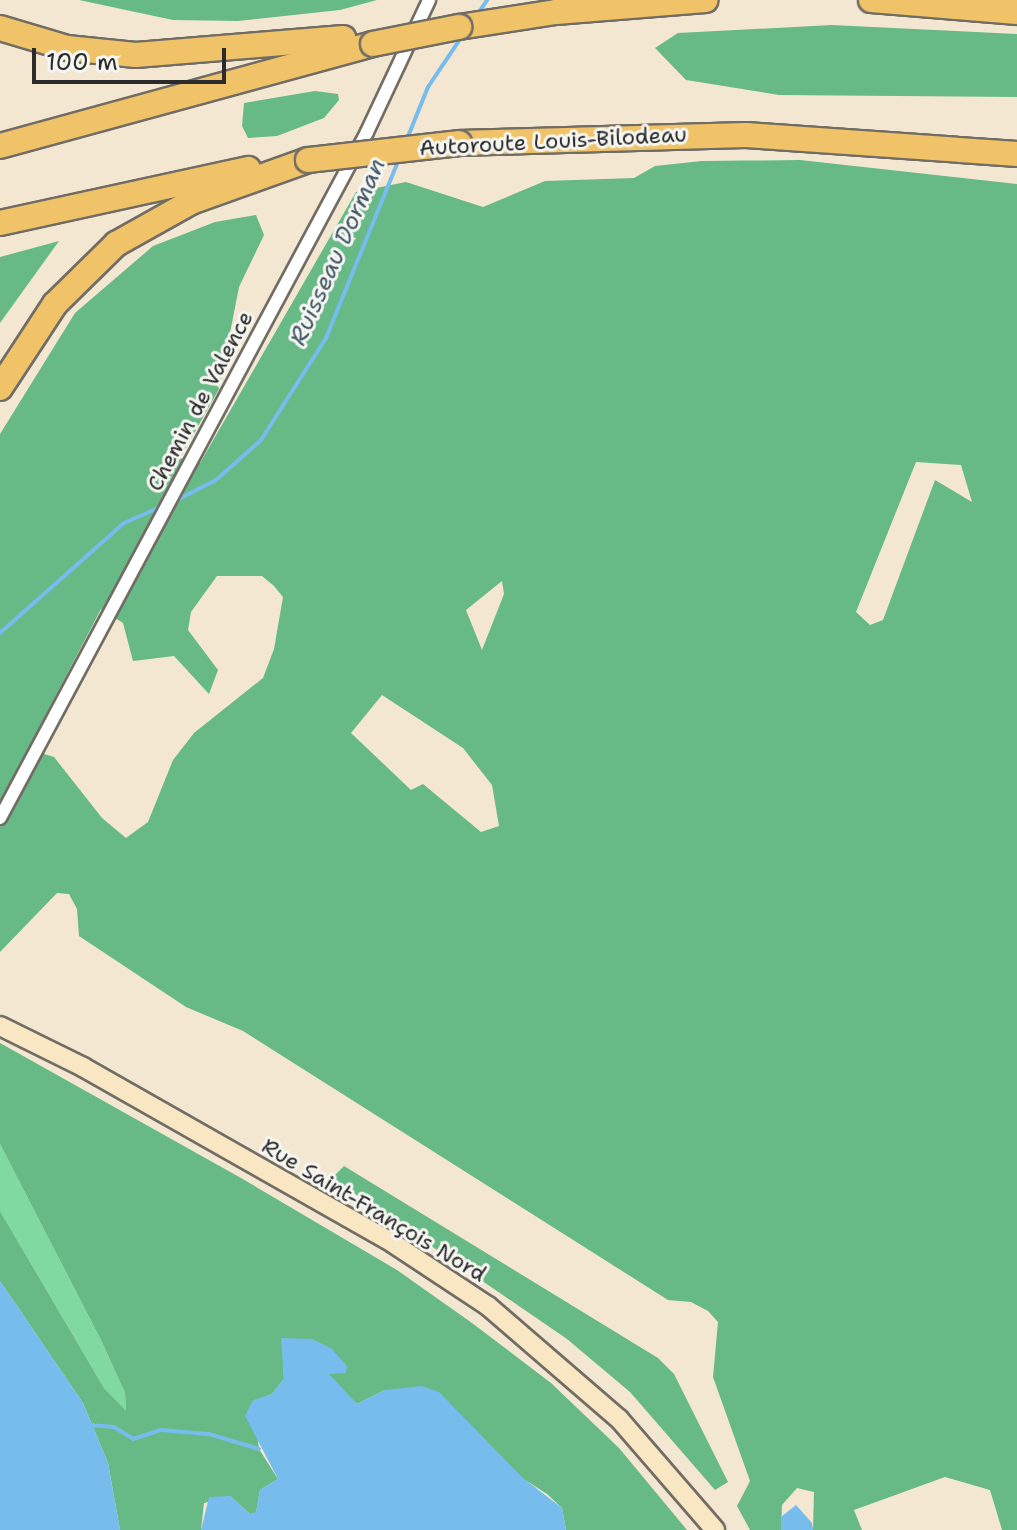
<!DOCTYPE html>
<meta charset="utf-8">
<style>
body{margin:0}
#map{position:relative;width:1017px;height:1530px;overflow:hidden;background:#f3e7d2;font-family:"Shantell Sans",sans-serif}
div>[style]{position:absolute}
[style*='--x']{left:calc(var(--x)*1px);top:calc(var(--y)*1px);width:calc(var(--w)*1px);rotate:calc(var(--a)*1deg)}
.green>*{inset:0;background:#7fd9a0}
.forest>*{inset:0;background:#67b986}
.water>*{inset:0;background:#76bced}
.stream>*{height:4px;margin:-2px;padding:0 2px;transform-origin:2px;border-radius:2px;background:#76bced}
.roads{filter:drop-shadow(2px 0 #716d65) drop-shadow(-2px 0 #716d65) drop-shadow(0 2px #716d65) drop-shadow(0 -2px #716d65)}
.street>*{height:12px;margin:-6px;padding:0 6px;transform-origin:6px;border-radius:6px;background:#fff}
.secondary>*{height:18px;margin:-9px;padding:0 9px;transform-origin:9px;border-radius:9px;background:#f9e7c3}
.highway>*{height:24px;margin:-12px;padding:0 12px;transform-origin:12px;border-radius:12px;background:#f0c369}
.bridges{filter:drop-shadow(2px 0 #716d65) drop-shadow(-2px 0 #716d65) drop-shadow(0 2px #716d65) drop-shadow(0 -2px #716d65)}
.highway-bridge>*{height:24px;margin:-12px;padding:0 12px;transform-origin:12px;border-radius:12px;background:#f0c369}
span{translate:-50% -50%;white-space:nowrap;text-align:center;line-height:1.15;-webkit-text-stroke:6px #f6f6f2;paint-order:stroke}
.street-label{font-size:22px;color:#2b2b2b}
.water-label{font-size:24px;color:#425665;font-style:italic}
.scale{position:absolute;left:32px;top:48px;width:194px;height:36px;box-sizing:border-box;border:4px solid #2b2b2b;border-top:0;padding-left:10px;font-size:24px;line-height:28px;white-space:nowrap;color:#2b2b2b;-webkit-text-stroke:6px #f6f6f2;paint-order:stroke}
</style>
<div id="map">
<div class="green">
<div style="clip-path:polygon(0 1144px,102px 1342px,125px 1393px,126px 1412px,104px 1388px,0 1211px)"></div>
</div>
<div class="forest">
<div style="clip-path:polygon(79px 0,377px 0,340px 10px,238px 21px,173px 20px)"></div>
<div style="clip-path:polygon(832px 25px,1017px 34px,1017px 97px,779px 95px,686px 80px,655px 48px,678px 33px)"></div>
<div style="clip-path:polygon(315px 91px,338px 94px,339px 100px,324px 118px,277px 136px,248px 138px,242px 126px,244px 103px)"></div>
<div style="clip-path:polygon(evenodd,800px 160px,1017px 184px,1017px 1530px,1002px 1530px,990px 1490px,945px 1477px,854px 1510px,862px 1530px,813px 1530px,814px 1492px,797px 1488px,782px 1505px,781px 1530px,750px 1530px,737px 1506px,750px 1481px,713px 1377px,718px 1322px,708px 1311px,691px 1302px,668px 1300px,243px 1031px,186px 1007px,79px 936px,77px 909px,69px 894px,57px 893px,0 952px,0 434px,75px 313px,153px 246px,215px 222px,256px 215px,264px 235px,239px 287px,219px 389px,180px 458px,200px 463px,356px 192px,406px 182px,483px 207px,545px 181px,634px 178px,655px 166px,702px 161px,800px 160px,916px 462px,961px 465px,972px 502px,935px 480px,883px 620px,870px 625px,856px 612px,916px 462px,800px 160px,217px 576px,262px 576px,274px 586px,283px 597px,274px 649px,263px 678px,194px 733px,173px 760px,148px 822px,126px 838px,102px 818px,54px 757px,28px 749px,101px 609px,123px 623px,133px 661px,174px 656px,209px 694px,218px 670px,188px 630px,191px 612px,217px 576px,800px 160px,502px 581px,504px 594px,482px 650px,466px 610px,502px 581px,800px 160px,382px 695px,463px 748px,492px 785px,499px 826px,481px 832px,423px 784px,411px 790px,351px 733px,382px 695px)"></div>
<div style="clip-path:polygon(59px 241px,0 323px,0 257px)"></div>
<div style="clip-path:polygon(0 1043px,241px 1178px,397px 1270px,472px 1323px,551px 1383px,619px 1448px,687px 1530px,566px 1530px,562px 1508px,547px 1494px,385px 1390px,357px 1404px,282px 1338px,284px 1379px,272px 1394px,253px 1401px,259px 1449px,278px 1479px,260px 1490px,256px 1513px,250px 1514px,230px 1496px,204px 1503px,201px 1530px,120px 1530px,108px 1463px,83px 1403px,0 1281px,0 1211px,104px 1388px,126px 1411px,125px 1393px,102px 1342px,0 1144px)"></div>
<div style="clip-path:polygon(344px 1166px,658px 1358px,674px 1374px,728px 1482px,715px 1490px,630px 1392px,567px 1339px,332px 1178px)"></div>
</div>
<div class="water">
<div style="clip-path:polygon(0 1281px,83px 1403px,108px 1463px,120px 1530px,0 1530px)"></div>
<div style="clip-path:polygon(281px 1338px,312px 1339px,331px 1348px,347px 1366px,346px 1373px,329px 1374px,357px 1404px,385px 1390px,422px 1386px,439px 1392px,523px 1478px,562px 1508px,566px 1530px,201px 1530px,209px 1497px,230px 1496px,250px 1514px,256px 1512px,260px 1490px,278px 1479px,245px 1416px,253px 1400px,272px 1394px,284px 1379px)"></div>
<div style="clip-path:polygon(796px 1505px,812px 1523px,813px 1530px,781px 1530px,781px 1517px)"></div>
</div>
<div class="stream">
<div style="--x:477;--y:15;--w:18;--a:-56"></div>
<div style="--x:407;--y:139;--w:56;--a:-68"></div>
<div style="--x:428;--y:87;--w:63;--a:-56.1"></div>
<div style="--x:173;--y:502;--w:48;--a:-27.1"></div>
<div style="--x:216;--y:480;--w:60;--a:-41.6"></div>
<div style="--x:261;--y:440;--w:121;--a:-57.5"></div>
<div style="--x:326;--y:338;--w:193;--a:-67.8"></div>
<div style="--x:0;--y:633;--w:166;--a:-41.6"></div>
<div style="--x:124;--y:523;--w:45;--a:-23.7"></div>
<div style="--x:91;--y:1425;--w:23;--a:5"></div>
<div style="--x:114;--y:1427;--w:22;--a:32"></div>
<div style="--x:133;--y:1439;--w:28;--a:-18"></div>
<div style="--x:160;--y:1430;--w:49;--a:4.7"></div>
<div style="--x:209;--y:1434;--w:52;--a:16.7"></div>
</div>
<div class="roads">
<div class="street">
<div style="--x:0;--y:818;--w:778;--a:-61.85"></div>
<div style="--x:367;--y:132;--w:146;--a:-64.8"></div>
</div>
<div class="secondary">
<div style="--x:0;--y:1026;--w:93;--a:26.3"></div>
<div style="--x:83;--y:1067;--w:358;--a:29.6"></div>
<div style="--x:394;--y:1244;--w:113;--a:33.4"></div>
<div style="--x:488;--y:1306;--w:173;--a:40.8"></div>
<div style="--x:619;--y:1419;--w:147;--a:49.1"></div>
</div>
<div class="highway">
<div style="--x:871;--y:0;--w:146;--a:4.7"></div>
<div style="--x:459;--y:27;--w:98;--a:-8.8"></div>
<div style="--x:556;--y:12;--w:150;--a:-4.6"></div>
<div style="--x:0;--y:28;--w:70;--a:16.6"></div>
<div style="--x:67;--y:48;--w:69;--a:5.8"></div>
<div style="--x:136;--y:55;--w:208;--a:-4.7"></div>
<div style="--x:459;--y:143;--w:287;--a:-1.6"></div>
<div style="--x:746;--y:135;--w:272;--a:4"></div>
<div style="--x:0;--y:146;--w:387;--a:-15.3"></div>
<div style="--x:0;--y:223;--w:254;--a:-12.3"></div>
<div style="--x:0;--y:388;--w:100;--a:-56.8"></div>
<div style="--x:55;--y:304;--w:86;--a:-44.5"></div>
<div style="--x:116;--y:244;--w:86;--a:-29.2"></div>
<div style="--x:191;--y:202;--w:124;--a:-19.7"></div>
</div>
</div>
<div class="bridges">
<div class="highway-bridge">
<div style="--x:373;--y:44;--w:88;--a:-11.2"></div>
<div style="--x:308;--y:160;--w:152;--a:-6.4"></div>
</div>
</div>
<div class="street-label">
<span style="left:553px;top:141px;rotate:-3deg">Autoroute Louis-Bilodeau</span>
<span style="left:200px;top:401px;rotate:-62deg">Chemin de Valence</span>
<span style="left:374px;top:1210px;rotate:31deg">Rue Saint-François Nord</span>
</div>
<div class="water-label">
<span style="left:338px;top:252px;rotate:-66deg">Ruisseau Dorman</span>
</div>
<div class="scale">100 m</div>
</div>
